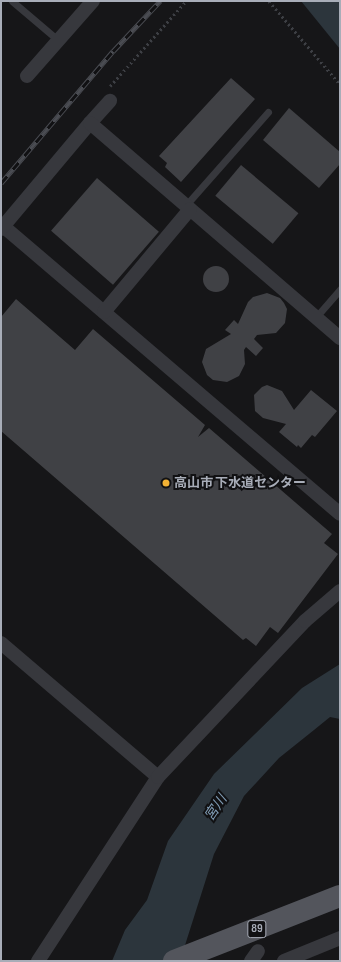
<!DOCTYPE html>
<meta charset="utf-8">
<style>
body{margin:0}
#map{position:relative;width:341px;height:962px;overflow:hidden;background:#161618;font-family:"Sofia Sans Condensed","Noto Sans JP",sans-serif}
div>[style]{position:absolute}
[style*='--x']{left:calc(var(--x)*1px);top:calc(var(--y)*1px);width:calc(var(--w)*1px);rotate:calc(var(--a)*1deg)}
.water>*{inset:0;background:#2c353c}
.building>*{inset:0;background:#404145;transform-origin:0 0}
.round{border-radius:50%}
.path>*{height:2.5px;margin-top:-1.25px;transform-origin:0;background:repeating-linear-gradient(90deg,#3d3f44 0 2px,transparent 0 5px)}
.lane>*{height:7px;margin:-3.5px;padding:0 3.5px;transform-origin:3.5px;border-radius:3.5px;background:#37383d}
.street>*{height:14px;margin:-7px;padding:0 7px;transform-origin:7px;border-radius:7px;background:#37383d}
.primary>*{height:22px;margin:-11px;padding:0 11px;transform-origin:11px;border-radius:11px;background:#53555c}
.rail>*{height:4.5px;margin-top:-2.25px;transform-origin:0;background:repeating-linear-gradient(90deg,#111113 0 9px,#4a4c52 0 18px);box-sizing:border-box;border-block:1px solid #4a4c52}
.dots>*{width:11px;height:11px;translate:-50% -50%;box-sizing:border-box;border:2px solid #111113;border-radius:50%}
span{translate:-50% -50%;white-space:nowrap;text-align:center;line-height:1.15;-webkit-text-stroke:4px #111113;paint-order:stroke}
.shield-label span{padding:1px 3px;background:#111113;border:1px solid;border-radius:3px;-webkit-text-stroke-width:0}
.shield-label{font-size:12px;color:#a8adb8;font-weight:700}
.poi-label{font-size:13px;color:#a8adb8;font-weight:700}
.left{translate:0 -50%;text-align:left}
.water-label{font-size:14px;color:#7f9bb3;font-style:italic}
.frame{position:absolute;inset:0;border:2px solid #a8adb8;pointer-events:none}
</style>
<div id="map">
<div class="water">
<div style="clip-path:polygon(301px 1px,340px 1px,340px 49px)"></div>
<div style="clip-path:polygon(340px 664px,340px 719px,330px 717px,314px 730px,279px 758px,244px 796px,214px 854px,180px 961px,112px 961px,125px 930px,147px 900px,168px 841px,214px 774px,302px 688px)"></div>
</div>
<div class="building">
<div style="clip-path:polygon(231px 78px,255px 99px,181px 182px,165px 167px,167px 163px,159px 156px)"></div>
<div style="clip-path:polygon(289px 108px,340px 152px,340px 164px,319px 188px,263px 140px)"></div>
<div style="left:241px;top:165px;width:75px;height:40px;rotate:40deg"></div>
<div style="left:97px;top:178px;width:82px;height:70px;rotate:41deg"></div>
<div class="round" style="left:203px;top:266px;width:26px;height:26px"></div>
<div style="clip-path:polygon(267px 293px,280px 298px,284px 303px,287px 309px,285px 323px,276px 333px,257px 335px,254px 339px,263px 348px,256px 356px,246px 347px,244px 350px,245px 364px,239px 376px,227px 382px,213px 380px,207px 375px,202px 362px,206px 349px,231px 334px,225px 330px,234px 320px,238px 324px,248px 302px,253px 297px)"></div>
<div style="clip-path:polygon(16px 299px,75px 350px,93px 329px,205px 425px,198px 437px,209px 428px,332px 534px,324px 543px,338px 554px,278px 633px,270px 627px,256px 646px,246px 638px,243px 640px,1px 431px,1px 317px)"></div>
<div style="clip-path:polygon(267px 385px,282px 391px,294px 410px,311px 390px,337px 411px,315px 437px,312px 435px,301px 448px,298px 445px,297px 447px,279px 432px,286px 424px,263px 418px,255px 411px,254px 395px,262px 387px)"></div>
</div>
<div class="path">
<div style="--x:269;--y:1;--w:109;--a:49.5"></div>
<div style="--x:110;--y:86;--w:114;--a:-48.2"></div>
</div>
<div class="lane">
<div style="--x:12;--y:1;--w:60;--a:40.3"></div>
<div style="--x:186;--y:205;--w:124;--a:-48.6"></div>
<div style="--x:316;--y:317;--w:37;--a:-49"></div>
</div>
<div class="street">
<div style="--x:27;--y:76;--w:100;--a:-48.7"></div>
<div style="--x:90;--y:123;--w:30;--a:-48"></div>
<div style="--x:3;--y:226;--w:443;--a:40.5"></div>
<div style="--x:1;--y:229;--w:138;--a:-50"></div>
<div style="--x:90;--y:123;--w:330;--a:40.7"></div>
<div style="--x:104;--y:312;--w:134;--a:-50.1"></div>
<div style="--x:1;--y:643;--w:206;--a:40.5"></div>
<div style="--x:38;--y:961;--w:220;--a:-56.9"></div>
<div style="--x:158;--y:777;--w:214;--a:-46.7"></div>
<div style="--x:305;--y:621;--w:46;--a:-40.6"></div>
<div style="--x:251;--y:961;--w:12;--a:-55"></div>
<div style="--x:284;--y:961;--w:61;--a:-22.3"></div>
</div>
<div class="primary">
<div style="--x:174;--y:961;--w:178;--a:-21.4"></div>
</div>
<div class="rail">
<div style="--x:1;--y:183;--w:173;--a:-49.7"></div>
<div style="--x:113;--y:51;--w:69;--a:-46.8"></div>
</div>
<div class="dots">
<div style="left:166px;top:483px;background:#f2b134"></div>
</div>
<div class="shield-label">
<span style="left:257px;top:929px">89</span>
</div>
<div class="poi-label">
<span class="left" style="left:174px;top:483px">高山市 下水道センター</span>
</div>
<div class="water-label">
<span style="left:216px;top:808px;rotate:-56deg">宮川</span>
</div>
<div class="frame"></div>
</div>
